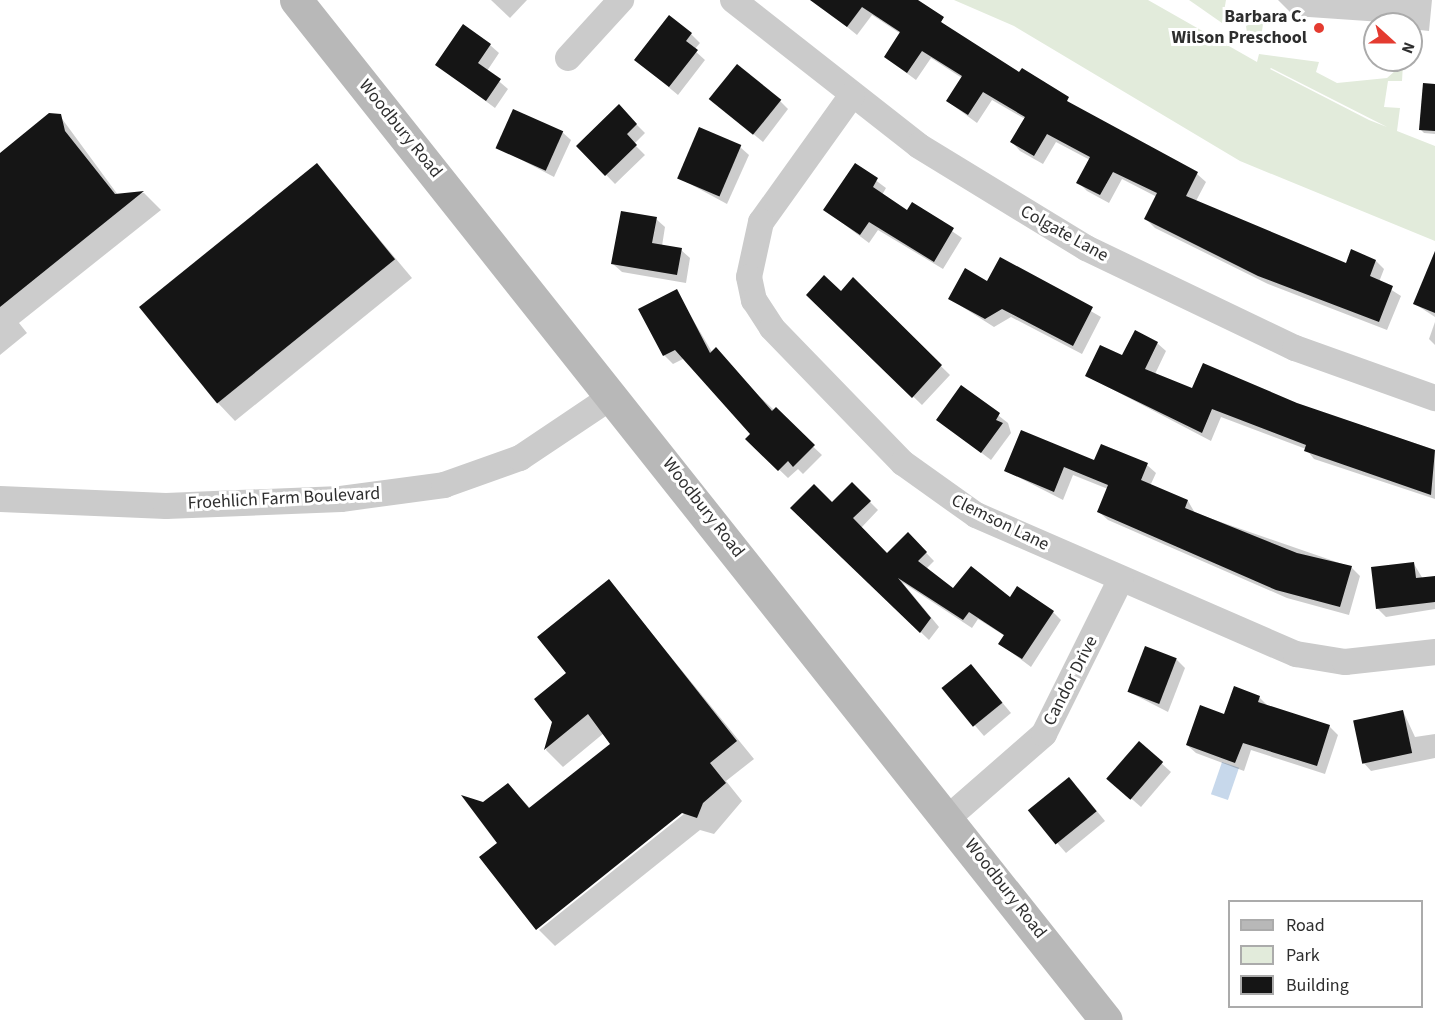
<!DOCTYPE html>
<style>
body{margin:0}
#map{position:relative;width:1435px;height:1020px;overflow:hidden;background:#fff;font-family:"Source Sans 3",sans-serif}
div>[style]{position:absolute}
[style*='--x']{left:calc(var(--x)*1px);top:calc(var(--y)*1px);width:calc(var(--w)*1px);rotate:calc(var(--a)*1deg)}
.green>*{inset:0;background:#e2ebdb}
.water>*{inset:0;background:#c7d8eb;transform-origin:0 0}
.shadow>*{inset:0;background:#0003}
.building>*{inset:0;background:#151515;transform-origin:0 0}
.minor>*{height:26px;margin:-13px;padding:0 13px;transform-origin:13px;border-radius:13px;background:#cbcbcb}
.secondary>*{height:33px;margin:-16.5px;padding:0 16.5px;transform-origin:16.5px;border-radius:16.5px;background:#b8b8b8}
.dots>*{width:16px;height:16px;translate:-50% -50%;box-sizing:border-box;border:3px solid #fff;border-radius:50%}
span{translate:-50% -50%;white-space:nowrap;text-align:center;line-height:1.15;-webkit-text-stroke:6px #fff;paint-order:stroke}
.poi-label{font-size:18px;color:#2e2e2e;font-weight:700}
.right{translate:-100% -50%;text-align:right}
.street-label{font-size:18px;color:#2e2e2e}
.legend{position:absolute;left:1228px;top:900px;width:195px;height:108px;box-sizing:border-box;background:#fff;border:2px solid #ababab;margin:0;padding:8px 10px;list-style:none;font-size:18px;color:#2e2e2e}
.legend li{display:flex;align-items:center;gap:12px;height:30px}
.legend b{width:30px;border:2px solid #ababab}
.north{position:absolute;left:1363px;top:12px;width:60px;height:60px;box-sizing:border-box;background:#fff;border:2px solid #ababab;border-radius:50%;rotate:111deg;font-size:16px;font-weight:700;line-height:24px;text-align:center;color:#2e2e2e}
.north::after{content:'';display:block;margin:auto;width:21px;height:27px;background:#e43b30;clip-path:polygon(50% 0,100% 100%,50% 72%,0 100%)}
</style>
<div id="map">
<div class="green">
<div style="clip-path:polygon(evenodd,954px 0,1148px 0,1257px 62px,1259px 54px,1319px 62px,1316px 72px,1337px 83px,1387px 78px,1403px 64px,1402px 81px,1388px 81px,1384px 107px,1400px 108px,1397px 131px,1435px 146px,1435px 241px,1240px 161px,1014px 26px,954px 0,1270px 69px,1271px 68px,1387px 127px,1369px 120px,1270px 69px)"></div>
<div style="clip-path:polygon(1189px 0,1226px 0,1222px 23px)"></div>
<div style="clip-path:polygon(1264px 17px,1260px 45px,1248px 39px,1246px 26px)"></div>
</div>
<div class="water">
<div style="left:1222px;top:762px;width:18px;height:34px;rotate:19deg"></div>
</div>
<div class="shadow">
<div style="clip-path:polygon(491px 0,527px 0,510px 18px)"></div>
<div style="clip-path:polygon(831px 0,917px 0,950px 30px,1130px 140px,1197px 174px,1206px 182px,1196px 201px,1347px 265px,1376px 261px,1384px 269px,1379px 282px,1401px 296px,1387px 330px,1268px 284px,1155px 228px,1146px 219px,1157px 197px,1122px 179px,1109px 203px,1087px 191px,1078px 182px,1090px 160px,1056px 142px,1043px 164px,1020px 151px,1012px 142px,1025px 119px,992px 100px,977px 123px,947px 101px,962px 78px,931px 58px,916px 80px,885px 57px,901px 34px,872px 15px,857px 35px,825px 9px)"></div>
<div style="clip-path:polygon(1278px 0,1432px 0,1429px 31px,1411px 29px,1411px 24px,1294px 16px)"></div>
<div style="clip-path:polygon(691px 34px,700px 43px,694px 50px,705px 60px,678px 95px,636px 60px)"></div>
<div style="clip-path:polygon(490px 45px,499px 53px,487px 71px,508px 89px,495px 108px,437px 65px)"></div>
<div style="clip-path:polygon(711px 99px,780px 101px,788px 109px,763px 142px)"></div>
<div style="clip-path:polygon(619px 107px,645px 133px,634px 144px,645px 155px,615px 184px,578px 146px)"></div>
<div style="clip-path:polygon(1435px 113px,1435px 134px,1424px 133px,1420px 129px)"></div>
<div style="clip-path:polygon(60px 116px,118px 195px,144px 193px,161px 210px,19px 323px,27px 333px,0 355px,0 155px)"></div>
<div style="clip-path:polygon(562px 132px,571px 140px,554px 177px,497px 147px)"></div>
<div style="clip-path:polygon(740px 147px,749px 155px,727px 204px,679px 178px)"></div>
<div style="clip-path:polygon(317px 165px,412px 278px,235px 421px,218px 403px)"></div>
<div style="clip-path:polygon(855px 165px,886px 188px,882px 195px,907px 212px,912px 204px,962px 238px,943px 269px,878px 230px,869px 243px,825px 210px)"></div>
<div style="clip-path:polygon(656px 219px,665px 227px,662px 246px,681px 250px,690px 258px,686px 283px,622px 272px,613px 264px)"></div>
<div style="clip-path:polygon(1001px 259px,1101px 317px,1082px 354px,1011px 317px,994px 327px,950px 299px,988px 283px)"></div>
<div style="clip-path:polygon(1435px 278px,1435px 317px,1415px 304px)"></div>
<div style="clip-path:polygon(853px 280px,950px 375px,922px 405px,808px 295px,841px 293px)"></div>
<div style="clip-path:polygon(676px 291px,712px 352px,822px 455px,803px 474px,798px 469px,788px 478px,747px 439px,752px 434px,685px 358px,673px 364px,664px 355px)"></div>
<div style="clip-path:polygon(1435px 322px,1435px 345px,1429px 339px)"></div>
<div style="clip-path:polygon(1157px 343px,1166px 351px,1155px 374px,1193px 390px,1297px 404px,1435px 450px,1435px 499px,1314px 459px,1306px 449px,1221px 417px,1211px 441px,1087px 376px)"></div>
<div style="clip-path:polygon(962px 387px,1008px 423px,1011px 433px,991px 460px,938px 420px)"></div>
<div style="clip-path:polygon(1095px 462px,1147px 465px,1156px 473px,1150px 486px,1188px 501px,1195px 513px,1351px 567px,1360px 576px,1349px 615px,1287px 598px,1108px 520px,1099px 512px,1108px 489px,1073px 475px,1063px 500px,1006px 471px)"></div>
<div style="clip-path:polygon(852px 484px,878px 510px,861px 528px,887px 555px,908px 534px,934px 561px,926px 569px,953px 590px,1010px 599px,1053px 612px,1061px 620px,1031px 667px,1000px 644px,1005px 636px,978px 619px,972px 628px,902px 582px,939px 627px,929px 640px,792px 508px,832px 504px)"></div>
<div style="clip-path:polygon(1414px 564px,1423px 579px,1435px 577px,1435px 609px,1386px 617px,1377px 608px)"></div>
<div style="clip-path:polygon(609px 581px,754px 759px,726px 781px,742px 801px,714px 834px,700px 830px,555px 946px,539px 930px,689px 810px,499px 843px,484px 803px,508px 785px,531px 809px,612px 744px,604px 733px,563px 767px,546px 750px,568px 674px)"></div>
<div style="clip-path:polygon(1176px 659px,1185px 668px,1168px 712px,1129px 692px)"></div>
<div style="clip-path:polygon(979px 675px,1011px 713px,984px 736px,944px 690px)"></div>
<div style="clip-path:polygon(1259px 697px,1269px 707px,1329px 726px,1338px 735px,1325px 774px,1251px 750px,1244px 771px,1196px 753px,1187px 745px)"></div>
<div style="clip-path:polygon(1403px 711px,1415px 737px,1435px 734px,1435px 758px,1371px 771px,1363px 762px)"></div>
<div style="clip-path:polygon(1139px 743px,1171px 772px,1141px 807px,1118px 787px)"></div>
<div style="clip-path:polygon(1078px 788px,1105px 821px,1066px 853px,1030px 812px)"></div>
</div>
<div class="building">
<div style="clip-path:polygon(810px 0,918px 0,944px 17px,941px 22px,1019px 72px,1022px 68px,1069px 97px,1067px 101px,1198px 172px,1186px 196px,1346px 263px,1351px 249px,1376px 260px,1370px 276px,1393px 286px,1379px 322px,1258px 276px,1144px 219px,1157px 193px,1113px 172px,1100px 195px,1076px 183px,1090px 157px,1047px 134px,1034px 156px,1010px 142px,1025px 117px,983px 92px,968px 115px,946px 101px,962px 76px,922px 51px,907px 73px,884px 57px,900px 32px,862px 7px,847px 27px)"></div>
<div style="clip-path:polygon(669px 15px,692px 33px,686px 41px,698px 50px,669px 87px,634px 60px)"></div>
<div style="clip-path:polygon(463px 24px,491px 44px,478px 63px,501px 79px,486px 101px,435px 65px)"></div>
<div style="left:737px;top:64px;width:57px;height:45px;rotate:39deg"></div>
<div style="clip-path:polygon(1423px 83px,1435px 84px,1435px 131px,1419px 130px)"></div>
<div style="clip-path:polygon(619px 104px,637px 124px,627px 134px,637px 145px,605px 176px,576px 146px)"></div>
<div style="left:513px;top:109px;width:55px;height:43px;rotate:24deg"></div>
<div style="clip-path:polygon(49px 113px,61px 114px,65px 131px,115px 194px,144px 191px,0 307px,0 153px)"></div>
<div style="left:699px;top:127px;width:46px;height:56px;rotate:23deg"></div>
<div style="left:317px;top:163px;width:124px;height:229px;rotate:51deg"></div>
<div style="clip-path:polygon(855px 163px,878px 178px,873px 187px,907px 210px,912px 202px,954px 228px,934px 262px,869px 222px,860px 235px,823px 210px)"></div>
<div style="clip-path:polygon(621px 211px,657px 217px,652px 243px,682px 248px,677px 275px,611px 264px)"></div>
<div style="clip-path:polygon(1435px 251px,1435px 313px,1413px 304px)"></div>
<div style="clip-path:polygon(1000px 257px,1093px 307px,1073px 346px,1002px 309px,985px 319px,948px 299px,965px 268px,987px 281px)"></div>
<div style="clip-path:polygon(824px 275px,841px 291px,853px 277px,942px 365px,912px 398px,806px 295px)"></div>
<div style="clip-path:polygon(677px 289px,710px 353px,716px 347px,772px 411px,776px 407px,815px 445px,793px 467px,788px 461px,778px 471px,745px 439px,750px 434px,675px 350px,663px 356px,638px 309px)"></div>
<div style="clip-path:polygon(1135px 330px,1158px 342px,1145px 369px,1192px 388px,1203px 363px,1297px 403px,1435px 450px,1431px 495px,1304px 451px,1306px 445px,1212px 409px,1202px 433px,1085px 376px,1100px 345px,1122px 355px)"></div>
<div style="clip-path:polygon(961px 385px,1000px 413px,996px 420px,1003px 423px,981px 453px,936px 420px)"></div>
<div style="clip-path:polygon(1021px 430px,1094px 460px,1101px 444px,1148px 463px,1141px 480px,1188px 500px,1185px 508px,1297px 553px,1352px 566px,1340px 607px,1276px 590px,1097px 512px,1108px 485px,1064px 467px,1054px 492px,1004px 471px)"></div>
<div style="clip-path:polygon(852px 482px,871px 501px,853px 518px,887px 553px,908px 532px,927px 552px,918px 561px,953px 588px,971px 566px,1010px 597px,1017px 586px,1054px 611px,1022px 659px,998px 644px,1004px 635px,969px 612px,963px 620px,898px 578px,931px 618px,920px 633px,790px 508px,814px 484px,832px 502px)"></div>
<div style="clip-path:polygon(1414px 562px,1416px 578px,1435px 576px,1435px 602px,1376px 609px,1371px 567px)"></div>
<div style="clip-path:polygon(609px 579px,737px 741px,710px 763px,726px 783px,703px 803px,697px 818px,682px 813px,536px 930px,479px 857px,497px 843px,461px 795px,483px 802px,508px 783px,529px 808px,610px 744px,588px 714px,544px 750px,552px 722px,534px 699px,566px 673px,537px 637px)"></div>
<div style="left:1145px;top:646px;width:34px;height:49px;rotate:21deg"></div>
<div style="left:971px;top:664px;width:50px;height:38px;rotate:51deg"></div>
<div style="clip-path:polygon(1234px 686px,1260px 696px,1258px 702px,1330px 725px,1317px 766px,1243px 743px,1235px 763px,1186px 745px,1200px 705px,1224px 714px)"></div>
<div style="left:1403px;top:710px;width:44px;height:51px;rotate:78deg"></div>
<div style="left:1139px;top:741px;width:32px;height:50px;rotate:41deg"></div>
<div style="left:1069px;top:777px;width:44px;height:53px;rotate:51deg"></div>
</div>
<div class="minor">
<div style="--x:733;--y:0;--w:236;--a:38.1"></div>
<div style="--x:919;--y:146;--w:196;--a:31.4"></div>
<div style="--x:1086;--y:248;--w:232;--a:25.6"></div>
<div style="--x:1295;--y:348;--w:149;--a:19.7"></div>
<div style="--x:568;--y:58;--w:79;--a:-47.6"></div>
<div style="--x:852;--y:95;--w:156;--a:125.6"></div>
<div style="--x:761;--y:222;--w:56;--a:102.3"></div>
<div style="--x:749;--y:277;--w:24;--a:78"></div>
<div style="--x:754;--y:300;--w:33;--a:57"></div>
<div style="--x:772;--y:328;--w:188;--a:45.9"></div>
<div style="--x:903;--y:463;--w:90;--a:35.5"></div>
<div style="--x:976;--y:515;--w:349;--a:23.5"></div>
<div style="--x:1296;--y:654;--w:50;--a:9.3"></div>
<div style="--x:1345;--y:662;--w:91;--a:-6.3"></div>
<div style="--x:0;--y:499;--w:166;--a:2.4"></div>
<div style="--x:166;--y:506;--w:175;--a:-2.3"></div>
<div style="--x:341;--y:499;--w:104;--a:-7.7"></div>
<div style="--x:444;--y:485;--w:81;--a:-19.6"></div>
<div style="--x:520;--y:458;--w:113;--a:-33.8"></div>
<div style="--x:949;--y:817;--w:126;--a:-41.1"></div>
<div style="--x:1044;--y:734;--w:173;--a:-63.6"></div>
</div>
<div class="secondary">
<div style="--x:296;--y:0;--w:1302;--a:51.55"></div>
</div>
<div class="dots">
<div style="left:1319px;top:28px;background:#e43b30"></div>
</div>
<div class="poi-label">
<span class="right" style="left:1307px;top:28px">Barbara C.<br>Wilson Preschool</span>
</div>
<div class="street-label">
<span style="left:400px;top:129px;rotate:51deg">Woodbury Road</span>
<span style="left:1064px;top:234px;rotate:29deg">Colgate Lane</span>
<span style="left:284px;top:499px;rotate:-3deg">Froehlich Farm Boulevard</span>
<span style="left:703px;top:508px;rotate:52deg">Woodbury Road</span>
<span style="left:1000px;top:523px;rotate:26deg">Clemson Lane</span>
<span style="left:1071px;top:681px;rotate:-63deg">Candor Drive</span>
<span style="left:1005px;top:889px;rotate:52deg">Woodbury Road</span>
</div>
<ul class="legend">
<li><b style="height:8px;background:#b8b8b8"></b>Road</li>
<li><b style="height:16px;background:#e2ebdb"></b>Park</li>
<li><b style="height:16px;background:#151515"></b>Building</li>
</ul>
<div class="north">N</div>
</div>
